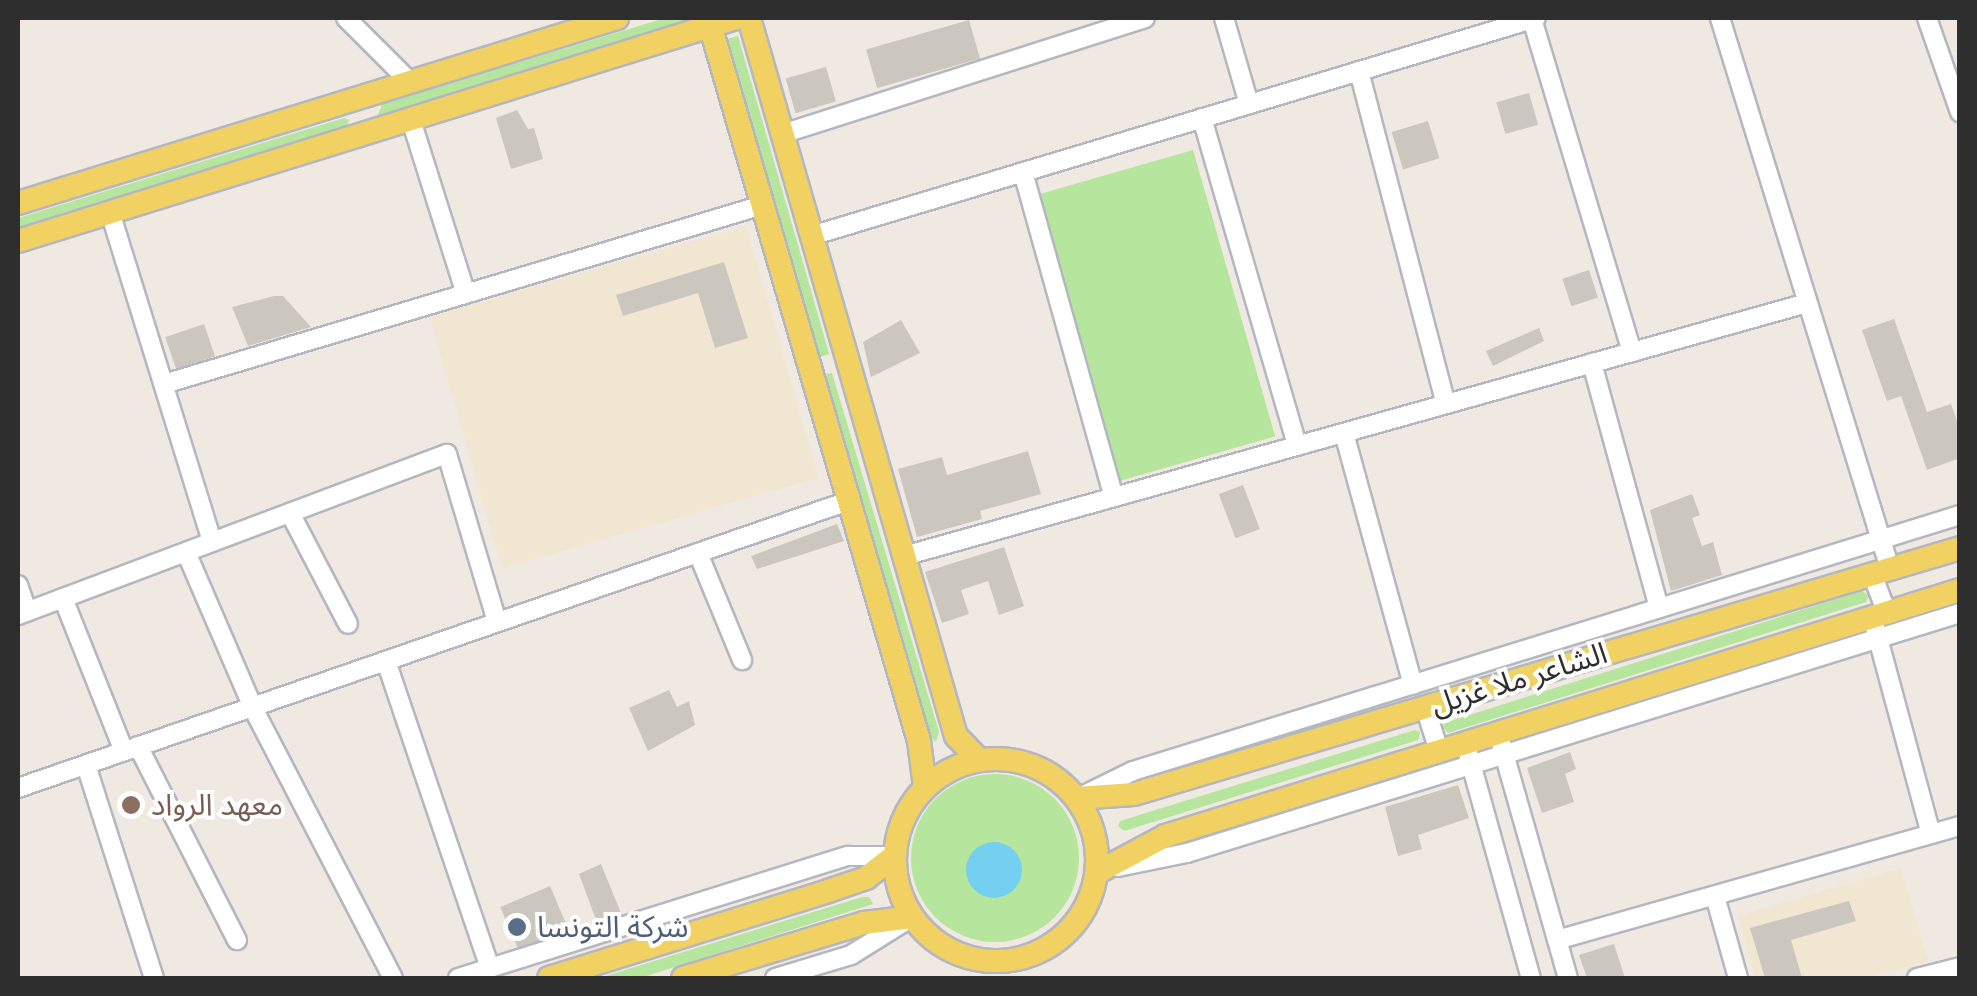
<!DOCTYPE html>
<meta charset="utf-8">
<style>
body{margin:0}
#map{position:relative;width:1977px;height:996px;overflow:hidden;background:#efe9e1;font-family:"Space Grotesk","Noto Sans Arabic",sans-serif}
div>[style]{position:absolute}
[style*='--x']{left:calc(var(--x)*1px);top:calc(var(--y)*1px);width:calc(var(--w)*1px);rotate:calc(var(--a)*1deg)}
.education>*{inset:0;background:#f0e6d1;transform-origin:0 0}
.green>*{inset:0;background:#b6e59e;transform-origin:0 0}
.round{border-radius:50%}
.water>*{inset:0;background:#75cff0}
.building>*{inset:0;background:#cbc7bf;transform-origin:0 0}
.roads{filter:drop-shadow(2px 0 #b4b7c1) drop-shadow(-2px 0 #b4b7c1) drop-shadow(0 2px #b4b7c1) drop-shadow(0 -2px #b4b7c1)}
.minor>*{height:18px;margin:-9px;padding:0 9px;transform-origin:9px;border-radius:9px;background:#fff}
.major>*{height:22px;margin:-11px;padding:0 11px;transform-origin:11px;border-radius:11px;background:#f2d163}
.major>.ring{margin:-11px;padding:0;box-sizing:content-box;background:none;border:22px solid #f2d163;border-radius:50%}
.dots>*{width:28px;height:28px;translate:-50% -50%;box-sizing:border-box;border:5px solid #fff;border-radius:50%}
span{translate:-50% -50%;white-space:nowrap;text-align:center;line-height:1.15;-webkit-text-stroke:8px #fff;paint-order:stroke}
.street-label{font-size:30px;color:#2e2e2e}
.education-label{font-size:30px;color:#785e54}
.left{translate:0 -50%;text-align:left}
.service-label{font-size:30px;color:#4e5e75}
.frame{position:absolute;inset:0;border:20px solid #2e2e2e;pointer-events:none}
</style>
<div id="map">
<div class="education">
<div style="left:746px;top:226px;width:262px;height:329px;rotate:74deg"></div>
<div style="clip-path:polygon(1901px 868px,1928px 961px,1866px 978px,1755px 978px,1738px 916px)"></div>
</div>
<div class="green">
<div style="clip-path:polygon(665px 18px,700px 18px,386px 116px,378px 115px,382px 104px)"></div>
<div style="left:738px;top:36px;width:331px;height:11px;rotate:74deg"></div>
<div style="clip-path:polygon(344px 118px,349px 120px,347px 126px,18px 229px,18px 218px)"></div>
<div style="left:1193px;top:150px;width:298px;height:161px;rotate:74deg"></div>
<div style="clip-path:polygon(832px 373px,939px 732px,936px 742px,927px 732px,821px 375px)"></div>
<div style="clip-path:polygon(1862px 591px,1869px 596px,1866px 602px,1448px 733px,1443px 728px,1444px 723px)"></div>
<div style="clip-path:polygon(1415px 730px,1420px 732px,1418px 740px,1124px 831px,1118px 826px,1120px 821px)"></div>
<div class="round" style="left:911px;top:774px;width:168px;height:168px"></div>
<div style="clip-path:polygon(862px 897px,869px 897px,873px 904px,640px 978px,599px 978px)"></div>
</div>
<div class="water">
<div class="round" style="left:966px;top:842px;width:56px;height:56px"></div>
</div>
<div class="building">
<div style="left:969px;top:20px;width:40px;height:107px;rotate:74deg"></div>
<div style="left:826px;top:67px;width:36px;height:42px;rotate:74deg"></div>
<div style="left:1529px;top:93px;width:33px;height:34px;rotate:74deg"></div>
<div style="clip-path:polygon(517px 110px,528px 129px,534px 128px,543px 159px,511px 169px,496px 118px)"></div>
<div style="left:1428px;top:121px;width:39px;height:38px;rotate:73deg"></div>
<div style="clip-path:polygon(724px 262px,748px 338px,715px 348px,698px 293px,623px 316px,616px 295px)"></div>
<div style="left:1589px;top:270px;width:29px;height:28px;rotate:72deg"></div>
<div style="clip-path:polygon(274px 296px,283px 296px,311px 327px,248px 346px,232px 307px)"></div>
<div style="clip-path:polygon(1894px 319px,1927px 412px,1951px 404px,1960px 430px,1960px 458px,1927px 470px,1901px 396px,1887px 401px,1862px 330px)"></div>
<div style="clip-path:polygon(901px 320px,920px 353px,871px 377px,863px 342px)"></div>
<div style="left:204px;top:324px;width:34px;height:41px;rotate:71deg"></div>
<div style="clip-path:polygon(1539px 328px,1544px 341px,1493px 366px,1486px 351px)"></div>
<div style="clip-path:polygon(1028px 451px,1041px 494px,980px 511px,982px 519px,917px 537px,898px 469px,942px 457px,947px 475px)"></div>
<div style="left:1243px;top:485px;width:47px;height:26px;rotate:69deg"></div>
<div style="clip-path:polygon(1692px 494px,1700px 515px,1692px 518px,1702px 546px,1713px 542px,1722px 575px,1671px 591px,1650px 510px)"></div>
<div style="clip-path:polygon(837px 524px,844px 541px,757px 569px,751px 556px)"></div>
<div style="clip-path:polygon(1004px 547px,1024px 606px,999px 615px,988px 581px,961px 590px,969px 614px,942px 623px,925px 572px)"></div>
<div style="clip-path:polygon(669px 690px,677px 707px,689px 701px,695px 725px,648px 751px,629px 708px)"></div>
<div style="clip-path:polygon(1570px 752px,1576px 769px,1565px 774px,1574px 802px,1542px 813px,1527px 768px)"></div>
<div style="clip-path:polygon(1458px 785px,1469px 818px,1418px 835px,1422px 849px,1398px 856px,1385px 807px)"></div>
<div style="clip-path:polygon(601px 864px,621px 913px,600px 919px,595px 917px,579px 874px)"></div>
<div style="left:550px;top:886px;width:47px;height:54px;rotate:67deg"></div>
<div style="clip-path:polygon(1849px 901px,1856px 921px,1791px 940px,1802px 978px,1765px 978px,1750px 928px)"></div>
<div style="clip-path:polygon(1614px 944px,1625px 978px,1587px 978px,1579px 955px)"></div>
</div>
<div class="roads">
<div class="minor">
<div style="--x:346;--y:18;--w:91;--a:45"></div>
<div style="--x:1224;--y:18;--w:90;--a:73.8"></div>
<div style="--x:1720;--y:18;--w:577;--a:72.85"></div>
<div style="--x:1927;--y:18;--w:100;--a:70.7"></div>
<div style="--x:1532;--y:19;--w:348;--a:73.3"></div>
<div style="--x:1359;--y:71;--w:344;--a:75.4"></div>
<div style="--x:1202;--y:118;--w:341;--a:73.8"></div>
<div style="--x:411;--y:120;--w:182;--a:72.5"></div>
<div style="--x:782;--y:134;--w:381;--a:-17.7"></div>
<div style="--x:1023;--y:172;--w:337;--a:74.4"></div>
<div style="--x:110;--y:212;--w:345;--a:72.8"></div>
<div style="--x:811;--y:236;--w:757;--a:-16.74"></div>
<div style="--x:1592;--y:363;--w:254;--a:74.7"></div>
<div style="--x:164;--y:384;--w:625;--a:-16.64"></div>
<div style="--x:1344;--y:433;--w:261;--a:74.7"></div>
<div style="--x:290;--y:513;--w:125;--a:62.4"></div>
<div style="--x:186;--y:552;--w:172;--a:66.7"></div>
<div style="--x:254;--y:710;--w:302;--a:62.6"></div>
<div style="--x:698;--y:553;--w:116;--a:67.6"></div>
<div style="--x:904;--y:556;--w:938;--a:-15.65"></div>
<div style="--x:1872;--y:574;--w:42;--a:69"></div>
<div style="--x:18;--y:585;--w:28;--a:71"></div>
<div style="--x:63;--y:598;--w:165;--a:68.3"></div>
<div style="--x:18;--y:615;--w:458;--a:-20.6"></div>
<div style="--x:447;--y:454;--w:175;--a:73.4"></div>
<div style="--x:1875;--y:627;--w:214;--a:74.9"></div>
<div style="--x:386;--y:661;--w:324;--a:71.3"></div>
<div style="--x:1425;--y:707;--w:46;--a:72.3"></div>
<div style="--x:1501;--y:743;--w:244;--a:74.1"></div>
<div style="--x:138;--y:746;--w:218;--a:63"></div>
<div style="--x:1468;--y:753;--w:234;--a:74.4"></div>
<div style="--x:86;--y:765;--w:224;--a:72.3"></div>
<div style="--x:18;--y:788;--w:878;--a:-19.07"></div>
<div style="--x:1086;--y:794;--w:52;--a:-26.1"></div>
<div style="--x:1133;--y:771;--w:866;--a:-17.2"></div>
<div style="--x:1118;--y:867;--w:70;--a:-11.5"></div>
<div style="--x:1187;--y:853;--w:809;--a:-17.25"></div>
<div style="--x:1715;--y:896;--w:85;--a:74.3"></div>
<div style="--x:1557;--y:940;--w:419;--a:-15.8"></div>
<div style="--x:458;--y:978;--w:409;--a:-17.4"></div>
<div style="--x:848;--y:856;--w:46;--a:0"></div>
<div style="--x:775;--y:978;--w:79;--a:-16.8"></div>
<div style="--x:851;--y:955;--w:66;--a:-32"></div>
<div style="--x:1917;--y:978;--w:44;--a:-14.3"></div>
</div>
<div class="major">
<div style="--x:708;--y:18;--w:753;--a:73.73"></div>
<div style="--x:919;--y:741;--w:46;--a:82.6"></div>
<div style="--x:749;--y:18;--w:747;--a:73.92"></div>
<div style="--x:956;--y:736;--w:33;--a:46"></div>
<div style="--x:18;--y:203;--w:627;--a:-17.16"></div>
<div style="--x:18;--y:241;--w:752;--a:-17.25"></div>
<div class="ring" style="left:895px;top:759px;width:180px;height:180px"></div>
<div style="--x:1077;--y:798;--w:57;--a:-4"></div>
<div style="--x:1134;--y:794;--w:862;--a:-16.58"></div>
<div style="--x:1098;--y:872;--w:76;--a:-28.2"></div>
<div style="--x:1165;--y:836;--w:832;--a:-17.19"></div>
<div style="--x:549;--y:978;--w:292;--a:-17.3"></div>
<div style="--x:828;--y:891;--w:40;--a:-18.9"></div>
<div style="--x:866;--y:878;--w:36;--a:-38"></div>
<div style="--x:683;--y:978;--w:189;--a:-16.9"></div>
<div style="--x:864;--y:923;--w:48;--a:-7.1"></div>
</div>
</div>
<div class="dots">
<div style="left:131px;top:805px;background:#8d6e63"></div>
<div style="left:517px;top:927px;background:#5c6f8a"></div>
</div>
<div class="street-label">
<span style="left:1519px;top:679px;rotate:-17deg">الشاعر ملا غزيل</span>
</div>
<div class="education-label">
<span class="left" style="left:151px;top:805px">معهد الرواد</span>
</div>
<div class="service-label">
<span class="left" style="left:537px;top:927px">شركة التونسا</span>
</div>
<div class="frame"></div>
</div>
